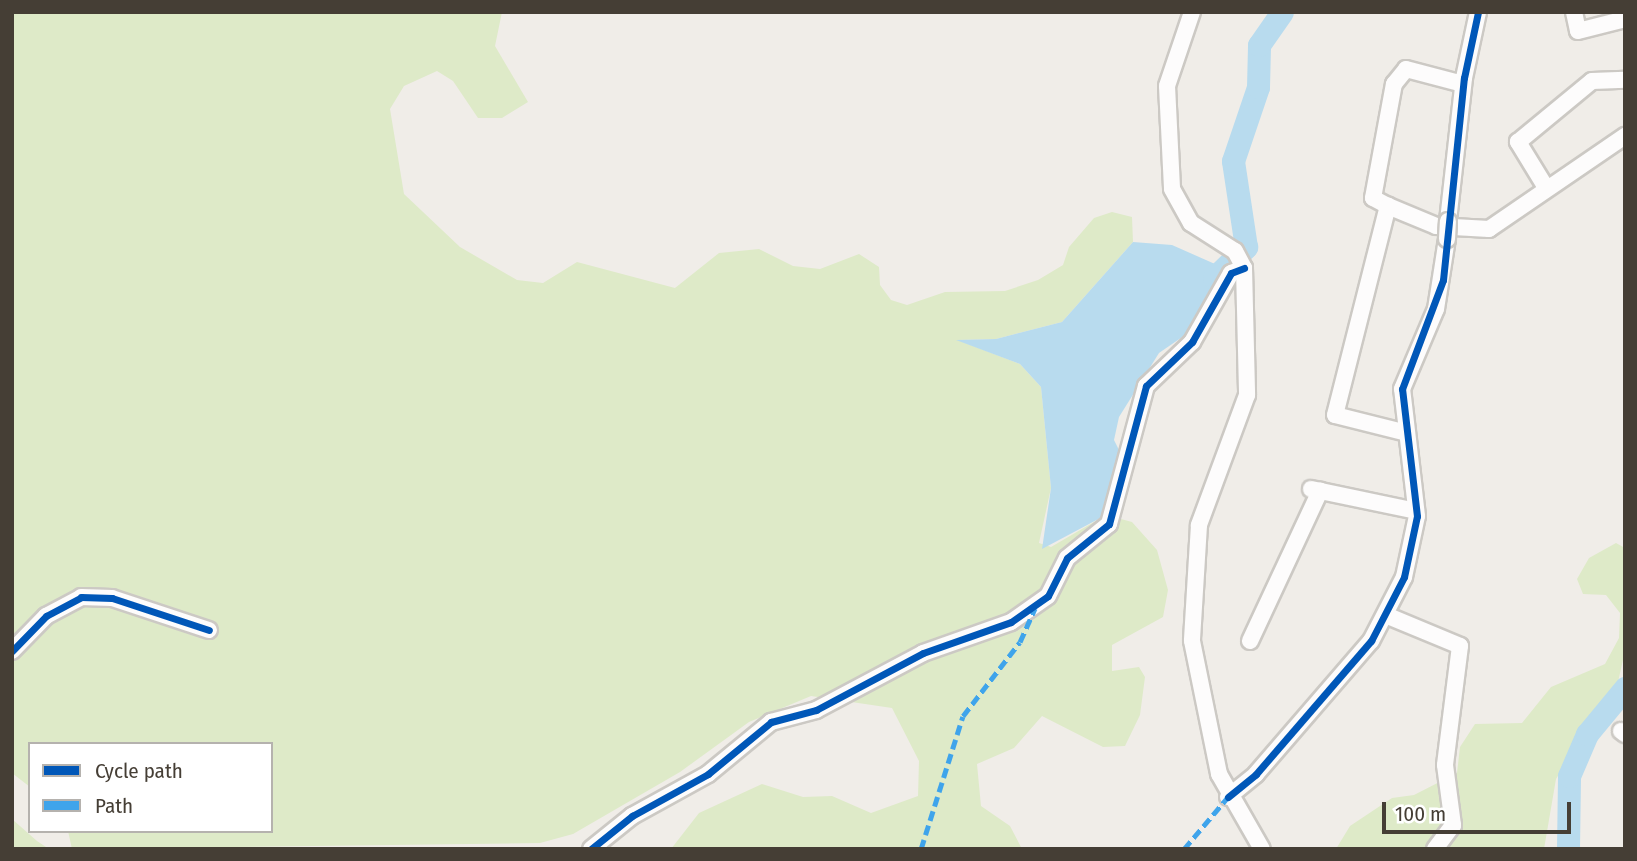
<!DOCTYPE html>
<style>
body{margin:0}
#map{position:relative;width:1637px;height:861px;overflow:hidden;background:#f0ede8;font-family:"Fira Sans Condensed",sans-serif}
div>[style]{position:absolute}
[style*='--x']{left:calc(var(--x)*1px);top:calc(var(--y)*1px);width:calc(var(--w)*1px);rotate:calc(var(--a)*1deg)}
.green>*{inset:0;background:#deeac8}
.water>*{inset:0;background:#b8dbee}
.river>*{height:23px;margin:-11.5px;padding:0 11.5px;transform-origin:11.5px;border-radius:11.5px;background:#b8dbee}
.roads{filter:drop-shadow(2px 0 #ccc9c4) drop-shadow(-2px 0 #ccc9c4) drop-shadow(0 2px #ccc9c4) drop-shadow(0 -2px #ccc9c4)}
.minor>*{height:16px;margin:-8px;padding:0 8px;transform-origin:8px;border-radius:8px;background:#fdfcfc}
.bridges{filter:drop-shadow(2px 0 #ccc9c4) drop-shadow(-2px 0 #ccc9c4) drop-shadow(0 2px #ccc9c4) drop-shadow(0 -2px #ccc9c4)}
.minor-bridge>*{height:16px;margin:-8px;padding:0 8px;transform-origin:8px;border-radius:8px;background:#fdfcfc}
.quiet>*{height:5px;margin-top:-2.5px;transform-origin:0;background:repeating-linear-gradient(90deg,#3fa4eb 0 10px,transparent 0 15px)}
.cycleway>*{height:7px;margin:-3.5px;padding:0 3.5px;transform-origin:3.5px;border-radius:3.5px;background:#0057b8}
span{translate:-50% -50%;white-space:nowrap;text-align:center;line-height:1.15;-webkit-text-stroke:5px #fff;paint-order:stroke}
.frame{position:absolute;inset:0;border:14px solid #453e35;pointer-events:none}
.legend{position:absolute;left:28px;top:742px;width:245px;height:91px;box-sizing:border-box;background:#fff;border:2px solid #b5b2ae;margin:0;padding:9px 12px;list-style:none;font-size:21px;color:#453e35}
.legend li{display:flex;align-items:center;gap:14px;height:35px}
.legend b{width:35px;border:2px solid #b5b2ae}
.scale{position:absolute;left:1382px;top:802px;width:189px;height:32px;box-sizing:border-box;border:4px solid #453e35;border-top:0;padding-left:9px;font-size:21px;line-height:24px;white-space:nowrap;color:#453e35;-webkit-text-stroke:5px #fff;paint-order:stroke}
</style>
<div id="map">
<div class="green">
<div style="clip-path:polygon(12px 12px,502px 12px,495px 46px,528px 102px,502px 118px,478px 118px,453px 81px,437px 71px,404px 86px,390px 109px,404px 194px,460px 247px,517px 280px,543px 283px,577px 262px,675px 288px,719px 253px,759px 249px,793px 266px,820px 269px,859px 254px,879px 267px,880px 285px,891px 300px,907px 305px,945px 292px,1005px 291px,1038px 280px,1063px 265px,1069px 247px,1094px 218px,1112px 212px,1132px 217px,1133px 242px,1062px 322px,996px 339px,958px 340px,1020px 364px,1041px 387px,1051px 488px,1039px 543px,1051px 547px,1106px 515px,1132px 522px,1157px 550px,1168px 590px,1163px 617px,1112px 645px,1112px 671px,1139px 667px,1145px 677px,1140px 715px,1125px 746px,1103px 747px,1042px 716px,1014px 748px,977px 764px,981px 806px,1010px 826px,1022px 849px,671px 849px,699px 813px,762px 784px,803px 797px,832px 796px,871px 813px,918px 796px,919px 761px,892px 708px,811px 696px,749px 722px,680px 772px,573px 834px,540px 843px,72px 849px,68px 831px,271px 831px,271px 744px,30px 744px,30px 787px,12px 773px)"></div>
<div style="clip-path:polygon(1616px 543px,1625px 548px,1625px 651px,1618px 682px,1556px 779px,1544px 849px,1336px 849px,1350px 826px,1392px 798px,1414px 795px,1457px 773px,1460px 747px,1475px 724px,1522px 723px,1551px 687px,1605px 664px,1619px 638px,1620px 613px,1606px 595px,1583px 594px,1577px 579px,1589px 558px)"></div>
<div style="clip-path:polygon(12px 819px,37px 841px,49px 849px,12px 849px)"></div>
</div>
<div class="water">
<div style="clip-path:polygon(1133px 242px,1172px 245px,1224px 268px,1224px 278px,1191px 331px,1159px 353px,1119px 417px,1114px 440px,1122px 456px,1106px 515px,1042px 549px,1051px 488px,1041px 387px,1020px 364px,956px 340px,996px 339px,1062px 322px)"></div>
</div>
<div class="river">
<div style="--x:1214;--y:278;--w:45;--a:-44.1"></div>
<div style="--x:1246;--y:247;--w:87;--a:-98.6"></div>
<div style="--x:1233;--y:161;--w:78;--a:-71.3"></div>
<div style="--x:1258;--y:87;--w:42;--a:-88.6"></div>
<div style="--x:1259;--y:45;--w:40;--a:-55.1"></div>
<div style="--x:1568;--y:849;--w:73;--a:-89.2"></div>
<div style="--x:1569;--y:776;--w:46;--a:-66.8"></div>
<div style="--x:1587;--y:734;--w:60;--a:-50.4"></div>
</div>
<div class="roads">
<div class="minor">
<div style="--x:1192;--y:12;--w:78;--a:108.7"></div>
<div style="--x:1167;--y:86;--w:103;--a:87.2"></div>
<div style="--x:1172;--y:189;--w:39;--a:61"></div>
<div style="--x:1191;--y:223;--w:52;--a:32.5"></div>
<div style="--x:1235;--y:251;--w:19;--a:62"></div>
<div style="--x:1244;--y:268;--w:127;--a:88.6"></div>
<div style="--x:1247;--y:395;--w:139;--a:110.3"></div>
<div style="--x:1199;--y:525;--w:116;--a:93.5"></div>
<div style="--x:1192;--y:641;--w:136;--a:78.5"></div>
<div style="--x:1219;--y:774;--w:86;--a:60.2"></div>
<div style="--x:1574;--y:12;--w:19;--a:78"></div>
<div style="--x:1578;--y:31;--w:49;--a:-14.3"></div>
<div style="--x:1545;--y:186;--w:52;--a:-121.5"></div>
<div style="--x:1518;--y:142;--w:96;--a:-39.5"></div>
<div style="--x:1592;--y:81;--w:33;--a:-2"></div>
<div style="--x:1388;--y:206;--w:17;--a:-152"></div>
<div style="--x:1373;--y:198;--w:116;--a:-79.6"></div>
<div style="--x:1394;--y:84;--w:19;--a:-51"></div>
<div style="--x:1406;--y:69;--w:59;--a:14.7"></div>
<div style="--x:1448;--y:221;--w:144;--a:-83.6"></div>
<div style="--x:1464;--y:78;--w:67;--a:-78"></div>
<div style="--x:1403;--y:432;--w:70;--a:-166"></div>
<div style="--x:1335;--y:415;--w:216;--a:-75.8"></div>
<div style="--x:1388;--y:206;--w:52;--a:22.6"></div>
<div style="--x:1436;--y:226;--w:53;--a:3.2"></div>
<div style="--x:1489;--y:229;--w:165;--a:-34.4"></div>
<div style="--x:1311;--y:489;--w:107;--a:11.8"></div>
<div style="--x:1388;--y:616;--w:78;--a:22.6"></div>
<div style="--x:1460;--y:646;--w:120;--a:97.2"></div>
<div style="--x:1445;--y:765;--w:61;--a:82.4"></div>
<div style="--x:1453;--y:825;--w:30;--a:127"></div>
<div style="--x:1250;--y:641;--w:166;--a:-65"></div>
<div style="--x:12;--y:651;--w:49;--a:-45.8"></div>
<div style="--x:46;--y:616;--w:40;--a:-28"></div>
<div style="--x:81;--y:597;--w:31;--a:2"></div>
<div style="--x:112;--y:598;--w:102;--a:18.3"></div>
<div style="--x:1621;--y:731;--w:5;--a:37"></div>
<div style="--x:1228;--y:797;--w:36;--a:-39"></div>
<div style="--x:1256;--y:774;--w:176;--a:-49.2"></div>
<div style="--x:1371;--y:641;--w:72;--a:-62.7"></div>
<div style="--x:1404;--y:577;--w:62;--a:-78"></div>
<div style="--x:1417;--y:516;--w:128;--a:-96.7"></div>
<div style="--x:1402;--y:389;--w:87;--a:-67"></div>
<div style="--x:1436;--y:309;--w:71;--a:-81.1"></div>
<div style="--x:591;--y:849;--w:53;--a:-38.8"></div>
<div style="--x:632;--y:816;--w:87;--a:-28.9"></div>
<div style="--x:708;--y:774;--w:82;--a:-39.5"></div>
<div style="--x:771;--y:722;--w:47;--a:-14.9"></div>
<div style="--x:816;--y:710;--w:121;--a:-28"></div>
<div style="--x:923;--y:653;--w:93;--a:-19.4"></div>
<div style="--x:1011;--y:622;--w:45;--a:-35.1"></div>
<div style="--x:1048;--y:596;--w:42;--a:-63.4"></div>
<div style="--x:1067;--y:558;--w:54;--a:-39"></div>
<div style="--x:1109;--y:524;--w:143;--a:-75"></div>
<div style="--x:1146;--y:386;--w:64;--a:-43.7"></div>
<div style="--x:1192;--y:342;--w:79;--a:-60.5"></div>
<div style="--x:1231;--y:273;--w:14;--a:-21"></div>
</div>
</div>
<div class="bridges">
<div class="minor-bridge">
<div style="--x:1447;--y:239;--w:18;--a:-87"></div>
</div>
</div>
<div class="quiet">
<div style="--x:921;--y:849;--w:139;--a:-72.5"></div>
<div style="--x:963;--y:716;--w:93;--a:-52.4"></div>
<div style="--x:1020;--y:642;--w:37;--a:-66"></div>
<div style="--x:1184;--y:849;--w:68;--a:-49.8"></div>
</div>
<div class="cycleway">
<div style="--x:12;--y:651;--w:49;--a:-45.8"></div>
<div style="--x:46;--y:616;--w:40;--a:-28"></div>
<div style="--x:81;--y:597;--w:31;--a:2"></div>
<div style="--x:112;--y:598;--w:102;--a:18.3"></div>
<div style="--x:1228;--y:797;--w:36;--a:-39"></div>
<div style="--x:1256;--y:774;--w:176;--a:-49.2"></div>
<div style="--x:1371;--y:641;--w:72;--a:-62.7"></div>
<div style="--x:1404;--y:577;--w:62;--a:-78"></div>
<div style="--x:1417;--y:516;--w:128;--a:-96.7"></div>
<div style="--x:1402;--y:389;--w:116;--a:-69.4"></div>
<div style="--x:1443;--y:280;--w:203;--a:-84.1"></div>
<div style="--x:1464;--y:78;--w:67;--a:-78"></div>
<div style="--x:591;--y:849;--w:53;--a:-38.8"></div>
<div style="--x:632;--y:816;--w:87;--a:-28.9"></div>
<div style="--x:708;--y:774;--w:82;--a:-39.5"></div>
<div style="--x:771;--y:722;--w:47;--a:-14.9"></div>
<div style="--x:816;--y:710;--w:121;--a:-28"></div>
<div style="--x:923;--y:653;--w:93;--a:-19.4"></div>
<div style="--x:1011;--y:622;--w:45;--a:-35.1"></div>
<div style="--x:1048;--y:596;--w:42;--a:-63.4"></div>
<div style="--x:1067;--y:558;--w:54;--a:-39"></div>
<div style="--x:1109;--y:524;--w:143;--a:-75"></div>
<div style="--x:1146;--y:386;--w:64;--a:-43.7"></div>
<div style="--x:1192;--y:342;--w:79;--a:-60.5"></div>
<div style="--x:1231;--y:273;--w:14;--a:-21"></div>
</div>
<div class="frame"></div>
<ul class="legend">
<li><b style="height:9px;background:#0057b8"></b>Cycle path</li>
<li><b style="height:9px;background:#3fa4eb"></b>Path</li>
</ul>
<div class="scale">100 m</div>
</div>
